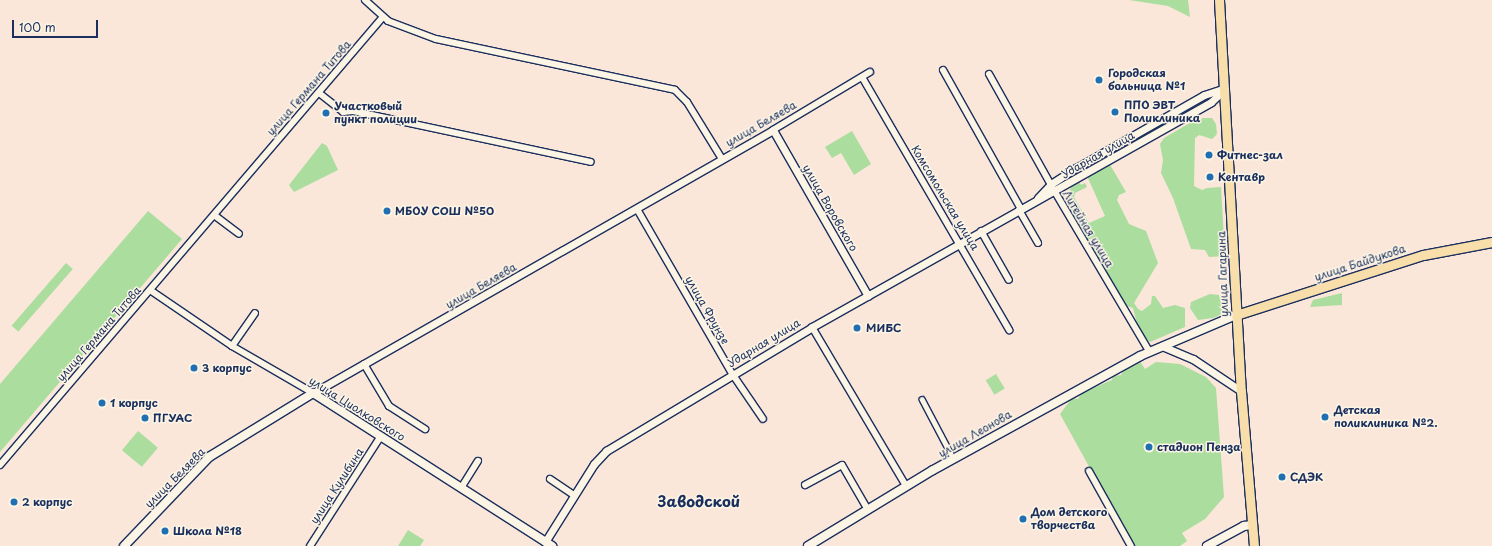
<!DOCTYPE html>
<meta charset="utf-8">
<style>
body{margin:0}
#map{position:relative;width:1492px;height:546px;overflow:hidden;background:#fae7da;font-family:"Playpen Sans",sans-serif}
div>[style]{position:absolute}
[style*='--x']{left:calc(var(--x)*1px);top:calc(var(--y)*1px);width:calc(var(--w)*1px);rotate:calc(var(--a)*1deg)}
.green>*{inset:0;background:#abdd9e;transform-origin:0 0}
.roads{filter:drop-shadow(1px 0 #1b2f5e) drop-shadow(-1px 0 #1b2f5e) drop-shadow(0 1px #1b2f5e) drop-shadow(0 -1px #1b2f5e)}
.pedestrian>*{height:4.5px;margin:-2.25px;padding:0 2.25px;transform-origin:2.25px;border-radius:2.25px;background:#fcf5e5}
.minor>*{height:6px;margin:-3px;padding:0 3px;transform-origin:3px;border-radius:3px;background:#fcf5e5}
.tertiary>*{height:7px;margin:-3.5px;padding:0 3.5px;transform-origin:3.5px;border-radius:3.5px;background:#fcf5e5}
.secondary>*{height:8px;margin:-4px;padding:0 4px;transform-origin:4px;border-radius:4px;background:#fcf5e5}
.primary>*{height:9px;margin:-4.5px;padding:0 4.5px;transform-origin:4.5px;border-radius:4.5px;background:#f8deab}
.dots>*{width:11px;height:11px;translate:-50% -50%;box-sizing:border-box;border:2px solid #fcf5e5;border-radius:50%}
span{translate:-50% -50%;white-space:nowrap;text-align:center;line-height:1.15;-webkit-text-stroke:3px #fcf5e5;paint-order:stroke}
.poi-label{font-size:11px;color:#1b2f5e;font-weight:700}
.left{translate:0 -50%;text-align:left}
.street-label{font-size:11px;color:#1b2f5e}
.district-label{font-size:15px;color:#1b2f5e;font-weight:700}
.scale{position:absolute;left:12px;top:20px;width:86px;height:18px;box-sizing:border-box;border:2px solid #1b2f5e;border-top:0;padding-left:5px;font-size:12px;line-height:14px;white-space:nowrap;color:#1b2f5e;-webkit-text-stroke:3px #fcf5e5;paint-order:stroke}
</style>
<div id="map">
<div class="green">
<div style="clip-path:polygon(1129px 0,1188px 0,1190px 17px,1168px 6px)"></div>
<div style="clip-path:polygon(1205px 99px,1208px 99px,1207px 101px,1059px 185px,1061px 182px)"></div>
<div style="clip-path:polygon(1204px 118px,1212px 118px,1216px 124px,1217px 134px,1212px 139px,1199px 135px,1195px 138px,1194px 186px,1202px 190px,1207px 188px,1221px 187px,1225px 256px,1209px 257px,1205px 250px,1191px 249px,1173px 198px,1161px 173px,1163px 160px,1160px 144px,1164px 138px,1195px 120px)"></div>
<div style="clip-path:polygon(852px 131px,871px 164px,854px 175px,841px 153px,832px 158px,825px 147px)"></div>
<div style="clip-path:polygon(322px 143px,327px 146px,338px 170px,294px 192px,289px 185px)"></div>
<div style="clip-path:polygon(1109px 163px,1126px 192px,1119px 195px,1117px 200px,1129px 224px,1146px 231px,1158px 263px,1134px 303px,1138px 309px,1142px 311px,1151px 304px,1152px 296px,1155px 296px,1163px 308px,1175px 305px,1185px 308px,1185px 327px,1150px 342px,1139px 332px,1133px 308px,1124px 305px,1093px 252px,1097px 237px,1086px 240px,1071px 216px,1072px 210px,1067px 202px,1072px 183px,1078px 180px,1081px 185px,1085px 183px,1087px 187px,1075px 193px,1074px 197px,1089px 223px,1105px 216px,1087px 176px)"></div>
<div style="clip-path:polygon(148px 211px,182px 239px,0 452px,0 384px)"></div>
<div style="left:66px;top:263px;width:9px;height:83px;rotate:41deg"></div>
<div style="clip-path:polygon(1342px 293px,1342px 305px,1310px 307px,1313px 300px)"></div>
<div style="clip-path:polygon(1210px 294px,1219px 295px,1223px 310px,1220px 315px,1213px 318px,1198px 320px,1190px 308px,1191px 302px)"></div>
<div style="clip-path:polygon(1139px 360px,1145px 369px,1156px 362px,1180px 364px,1206px 377px,1216px 388px,1224px 497px,1205px 519px,1182px 533px,1187px 541px,1180px 546px,1133px 546px,1060px 414px,1072px 398px,1078px 399px,1081px 393px,1112px 380px,1113px 376px,1121px 375px,1124px 370px)"></div>
<div style="left:996px;top:374px;width:17px;height:12px;rotate:59deg"></div>
<div style="left:138px;top:431px;width:26px;height:25px;rotate:40deg"></div>
<div style="clip-path:polygon(408px 530px,424px 540px,420px 546px,398px 546px)"></div>
</div>
<div class="roads">
<div class="pedestrian">
<div style="--x:922;--y:399;--w:62;--a:62.2"></div>
</div>
<div class="minor">
<div style="--x:365;--y:0;--w:31;--a:42"></div>
<div style="--x:388;--y:21;--w:51;--a:20.6"></div>
<div style="--x:436;--y:39;--w:244;--a:12"></div>
<div style="--x:675;--y:90;--w:17;--a:45"></div>
<div style="--x:687;--y:102;--w:67;--a:58.4"></div>
<div style="--x:943;--y:70;--w:159;--a:60.7"></div>
<div style="--x:989;--y:74;--w:135;--a:60.8"></div>
<div style="--x:1055;--y:192;--w:185;--a:59.4"></div>
<div style="--x:862;--y:77;--w:293;--a:59.8"></div>
<div style="--x:319;--y:93;--w:31;--a:38"></div>
<div style="--x:343;--y:112;--w:10;--a:-6"></div>
<div style="--x:353;--y:111;--w:243;--a:12.1"></div>
<div style="--x:773;--y:130;--w:113;--a:-30.9"></div>
<div style="--x:637;--y:209;--w:192;--a:60"></div>
<div style="--x:733;--y:375;--w:53;--a:55.7"></div>
<div style="--x:1019;--y:210;--w:38;--a:60"></div>
<div style="--x:214;--y:215;--w:31;--a:37"></div>
<div style="--x:981;--y:231;--w:56;--a:60.3"></div>
<div style="--x:150;--y:290;--w:99;--a:34.3"></div>
<div style="--x:232;--y:346;--w:94;--a:30.1"></div>
<div style="--x:812;--y:327;--w:185;--a:59.4"></div>
<div style="--x:232;--y:346;--w:40;--a:-55.1"></div>
<div style="--x:364;--y:364;--w:49;--a:59.2"></div>
<div style="--x:389;--y:406;--w:43;--a:32.6"></div>
<div style="--x:0;--y:465;--w:588;--a:-49.48"></div>
<div style="--x:1089;--y:471;--w:86;--a:60.8"></div>
<div style="--x:550;--y:479;--w:30;--a:34"></div>
<div style="--x:805;--y:485;--w:42;--a:-28.4"></div>
<div style="--x:842;--y:465;--w:52;--a:60"></div>
<div style="--x:461;--y:488;--w:32;--a:-58"></div>
<div style="--x:310;--y:546;--w:131;--a:-57.2"></div>
</div>
<div class="tertiary">
<div style="--x:1038;--y:198;--w:19;--a:-47"></div>
<div style="--x:1051;--y:184;--w:30;--a:-33"></div>
<div style="--x:1076;--y:168;--w:147;--a:-29.7"></div>
<div style="--x:1204;--y:95;--w:20;--a:-18"></div>
<div style="--x:1162;--y:346;--w:34;--a:23"></div>
<div style="--x:1193;--y:359;--w:58;--a:33.7"></div>
<div style="--x:313;--y:393;--w:530;--a:-29.76"></div>
<div style="--x:773;--y:130;--w:191;--a:60.2"></div>
<div style="--x:545;--y:542;--w:92;--a:-57.9"></div>
<div style="--x:594;--y:464;--w:18;--a:-47"></div>
<div style="--x:606;--y:451;--w:240;--a:-31"></div>
<div style="--x:812;--y:327;--w:458;--a:-29.4"></div>
<div style="--x:1211;--y:102;--w:19;--a:-43"></div>
</div>
<div class="secondary">
<div style="--x:124;--y:546;--w:123;--a:-46.3"></div>
<div style="--x:209;--y:457;--w:122;--a:-31.6"></div>
<div style="--x:313;--y:393;--w:284;--a:32.6"></div>
<div style="--x:808;--y:546;--w:146;--a:-31.3"></div>
<div style="--x:933;--y:470;--w:236;--a:-28.8"></div>
<div style="--x:1140;--y:356;--w:104;--a:-23.1"></div>
<div style="--x:1207;--y:546;--w:42;--a:-28.4"></div>
<div style="--x:1244;--y:526;--w:8;--a:-7"></div>
</div>
<div class="primary">
<div style="--x:1219;--y:0;--w:392;--a:86.8"></div>
<div style="--x:1241;--y:391;--w:156;--a:85.2"></div>
<div style="--x:1236;--y:315;--w:196;--a:-17.8"></div>
<div style="--x:1423;--y:255;--w:70;--a:-10.7"></div>
</div>
</div>
<div class="dots">
<div style="left:1099px;top:80px;background:#1f6fb2"></div>
<div style="left:1115px;top:112px;background:#1f6fb2"></div>
<div style="left:326px;top:113px;background:#1f6fb2"></div>
<div style="left:1209px;top:155px;background:#1f6fb2"></div>
<div style="left:1210px;top:177px;background:#1f6fb2"></div>
<div style="left:387px;top:211px;background:#1f6fb2"></div>
<div style="left:857px;top:328px;background:#1f6fb2"></div>
<div style="left:194px;top:368px;background:#1f6fb2"></div>
<div style="left:102px;top:403px;background:#1f6fb2"></div>
<div style="left:1325px;top:417px;background:#1f6fb2"></div>
<div style="left:145px;top:418px;background:#1f6fb2"></div>
<div style="left:1149px;top:447px;background:#1f6fb2"></div>
<div style="left:1282px;top:477px;background:#1f6fb2"></div>
<div style="left:14px;top:502px;background:#1f6fb2"></div>
<div style="left:1023px;top:519px;background:#1f6fb2"></div>
<div style="left:165px;top:531px;background:#1f6fb2"></div>
</div>
<div class="poi-label">
<span class="left" style="left:1108px;top:80px">Городская<br>больница №1</span>
<span class="left" style="left:1124px;top:112px">ППО ЭВТ<br>Поликлиника</span>
<span class="left" style="left:334px;top:113px">Участковый<br>пункт полиции</span>
<span class="left" style="left:1217px;top:155px">Фитнес-зал</span>
<span class="left" style="left:1218px;top:177px">Кентавр</span>
<span class="left" style="left:395px;top:211px">МБОУ СОШ №50</span>
<span class="left" style="left:866px;top:328px">МИБС</span>
<span class="left" style="left:202px;top:368px">3 корпус</span>
<span class="left" style="left:110px;top:403px">1 корпус</span>
<span class="left" style="left:1334px;top:417px">Детская<br>поликлиника №2.</span>
<span class="left" style="left:153px;top:418px">ПГУАС</span>
<span class="left" style="left:1157px;top:447px">стадион Пенза</span>
<span class="left" style="left:1290px;top:477px">СДЭК</span>
<span class="left" style="left:22px;top:502px">2 корпус</span>
<span class="left" style="left:1031px;top:519px">Дом детского<br>творчества</span>
<span class="left" style="left:173px;top:531px">Школа №18</span>
</div>
<div class="street-label">
<span style="left:309px;top:88px;rotate:-49deg">улица Германа Титова</span>
<span style="left:761px;top:124px;rotate:-30deg">улица Беляева</span>
<span style="left:1098px;top:155px;rotate:-30deg">Ударная улица</span>
<span style="left:945px;top:198px;rotate:59deg">Комсомольская улица</span>
<span style="left:830px;top:208px;rotate:60deg">улица Воровского</span>
<span style="left:1088px;top:229px;rotate:59deg">Литейная улица</span>
<span style="left:1360px;top:263px;rotate:-18deg">улица Байдукова</span>
<span style="left:1223px;top:274px;rotate:-92deg">улица Гагарина</span>
<span style="left:481px;top:286px;rotate:-30deg">улица Беляева</span>
<span style="left:707px;top:310px;rotate:60deg">улица Фрунзе</span>
<span style="left:99px;top:334px;rotate:-49deg">улица Германа Титова</span>
<span style="left:764px;top:343px;rotate:-31deg">Ударная улица</span>
<span style="left:357px;top:409px;rotate:32deg">улица Циолковского</span>
<span style="left:975px;top:434px;rotate:-30deg">улица Леонова</span>
<span style="left:175px;top:478px;rotate:-45deg">улица Беляева</span>
<span style="left:337px;top:486px;rotate:-57deg">улица Кулибина</span>
</div>
<div class="district-label">
<span style="left:699px;top:501px">Заводской</span>
</div>
<div class="scale">100 m</div>
</div>
